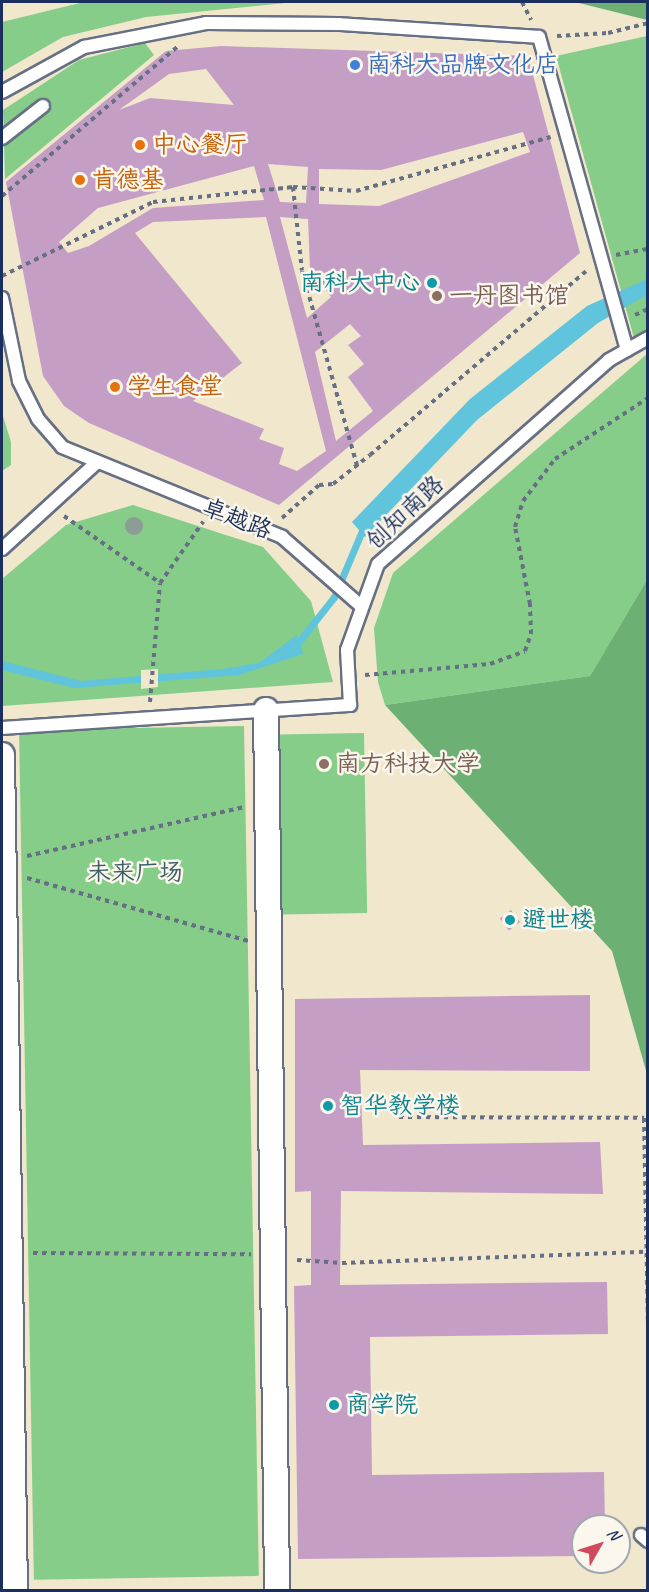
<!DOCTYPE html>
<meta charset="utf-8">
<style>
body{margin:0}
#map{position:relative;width:649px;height:1592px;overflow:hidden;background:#f0e7cc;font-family:Caveat,"LXGW WenKai TC",sans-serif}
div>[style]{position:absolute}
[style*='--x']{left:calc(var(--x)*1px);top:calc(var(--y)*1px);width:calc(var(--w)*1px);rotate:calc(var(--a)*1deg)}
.green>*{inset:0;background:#85cd88;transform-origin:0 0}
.forest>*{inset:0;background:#6cb074}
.water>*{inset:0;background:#5fc4dc}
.pier>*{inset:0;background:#f0e7cc}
.stream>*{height:7px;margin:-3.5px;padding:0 3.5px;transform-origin:3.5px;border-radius:3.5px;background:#5fc4dc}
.building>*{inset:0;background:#c59ec6;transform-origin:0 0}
.path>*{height:4px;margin-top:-2px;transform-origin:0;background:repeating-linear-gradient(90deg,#666f84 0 4.5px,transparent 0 9px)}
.roads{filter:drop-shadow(2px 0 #666f84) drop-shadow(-2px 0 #666f84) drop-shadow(0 2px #666f84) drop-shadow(0 -2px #666f84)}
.lane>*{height:12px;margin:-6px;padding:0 6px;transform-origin:6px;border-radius:6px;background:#fff}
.street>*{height:24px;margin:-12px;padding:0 12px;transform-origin:12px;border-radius:12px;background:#fff}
.trees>*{width:18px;height:18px;margin:-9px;border-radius:50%;background:#8c9c97}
.dots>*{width:16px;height:16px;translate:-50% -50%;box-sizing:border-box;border:3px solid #fbf7ec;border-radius:50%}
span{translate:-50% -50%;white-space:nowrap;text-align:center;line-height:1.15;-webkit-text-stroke:5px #fbf7ec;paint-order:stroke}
.shop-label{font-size:24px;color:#366cbe}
.left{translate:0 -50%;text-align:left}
.food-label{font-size:24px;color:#c56008}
.culture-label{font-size:24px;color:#0d838f}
.right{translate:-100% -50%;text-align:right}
.education-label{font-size:24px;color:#785e54}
.street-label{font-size:24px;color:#1b2f5e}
.park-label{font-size:24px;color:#3b5e6b}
.frame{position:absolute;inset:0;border:3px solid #1b2f5e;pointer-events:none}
.north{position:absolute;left:571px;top:1514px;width:60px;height:60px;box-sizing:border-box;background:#fbf7ec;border:2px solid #a1a7b3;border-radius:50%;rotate:51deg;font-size:16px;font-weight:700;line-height:24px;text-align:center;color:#1b2f5e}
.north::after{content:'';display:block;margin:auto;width:21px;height:27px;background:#d1495b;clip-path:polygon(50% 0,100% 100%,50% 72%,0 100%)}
</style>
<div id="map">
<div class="green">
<div style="clip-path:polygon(84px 2px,295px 2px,146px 17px,63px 37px,2px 72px,2px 22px)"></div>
<div style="clip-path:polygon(647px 36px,648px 331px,634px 338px,556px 56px)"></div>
<div style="clip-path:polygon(145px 43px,154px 55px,5px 179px,3px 110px,79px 60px)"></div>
<div style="clip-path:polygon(647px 354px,647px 580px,590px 676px,385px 705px,378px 682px,374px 628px,393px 573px)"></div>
<div style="clip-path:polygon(2px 413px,11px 442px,11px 465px,2px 471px)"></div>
<div style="clip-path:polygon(133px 505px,263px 547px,311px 601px,333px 682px,2px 706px,2px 579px,66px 525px)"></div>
<div style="left:244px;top:726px;width:850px;height:225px;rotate:89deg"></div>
<div style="left:364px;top:733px;width:180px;height:86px;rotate:89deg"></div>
</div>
<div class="forest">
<div style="clip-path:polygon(575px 2px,647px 2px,647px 20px)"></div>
<div style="clip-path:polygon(647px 580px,647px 1074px,612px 951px,385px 705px,590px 676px)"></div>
</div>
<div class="water">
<div style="clip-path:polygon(647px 279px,647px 295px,598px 323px,477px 420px,365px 537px,352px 522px,470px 399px,587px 306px)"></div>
<div style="clip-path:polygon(297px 635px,303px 654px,239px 675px,74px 688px,2px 670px,2px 661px,81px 681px,223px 669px,259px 663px)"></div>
</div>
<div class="pier">
<div style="clip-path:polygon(158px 669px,158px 687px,141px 689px,141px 670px)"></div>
</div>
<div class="stream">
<div style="--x:293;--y:649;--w:66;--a:-51.7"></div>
<div style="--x:334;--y:597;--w:77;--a:-67.1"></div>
</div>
<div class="building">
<div style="clip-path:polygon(evenodd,221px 46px,528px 56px,580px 253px,279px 505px,89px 423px,64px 406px,43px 376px,6px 182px,166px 51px,221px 46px,206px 69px,234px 105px,150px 98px,119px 110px,169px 74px,206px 69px,221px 46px,523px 132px,530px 152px,379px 206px,319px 204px,319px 169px,381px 170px,523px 132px,221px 46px,268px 164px,308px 167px,306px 203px,280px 202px,268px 164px,221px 46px,254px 166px,264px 200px,153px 208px,89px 246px,68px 253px,59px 242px,98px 208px,254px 166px,221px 46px,266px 217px,326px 451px,297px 471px,279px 464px,284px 448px,259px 439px,264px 429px,193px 401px,242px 363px,135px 233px,153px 222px,266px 217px,221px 46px,280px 217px,308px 219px,310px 269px,331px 297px,307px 318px,280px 217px,221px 46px,350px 324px,361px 336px,348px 345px,364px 364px,348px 377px,373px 411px,336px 441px,315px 352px,350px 324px)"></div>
<div style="left:511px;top:910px;width:15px;height:14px;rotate:53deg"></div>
<div style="clip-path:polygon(590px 995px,590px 1071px,360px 1070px,363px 1145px,600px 1142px,603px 1194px,341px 1191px,340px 1285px,607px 1282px,608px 1334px,370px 1337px,372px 1475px,604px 1472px,605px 1526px,583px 1526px,583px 1556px,298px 1559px,294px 1286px,311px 1285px,311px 1191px,295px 1192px,295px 999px)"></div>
</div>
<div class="path">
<div style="--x:522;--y:2;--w:20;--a:63"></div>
<div style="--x:557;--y:36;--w:51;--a:-3.4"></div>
<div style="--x:608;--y:33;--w:41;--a:-14"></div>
<div style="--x:293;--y:187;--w:84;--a:83.9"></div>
<div style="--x:302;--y:271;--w:202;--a:74.2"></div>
<div style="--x:2;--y:196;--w:230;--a:-40.4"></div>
<div style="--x:616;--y:255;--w:33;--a:-11"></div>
<div style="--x:2;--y:276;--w:168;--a:-26.1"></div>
<div style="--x:153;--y:202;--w:141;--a:-6.1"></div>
<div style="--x:293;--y:187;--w:63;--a:3.6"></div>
<div style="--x:356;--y:191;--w:202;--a:-15.5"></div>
<div style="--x:635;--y:315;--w:14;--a:-25"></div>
<div style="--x:64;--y:516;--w:117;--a:34.9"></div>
<div style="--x:282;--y:518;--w:50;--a:-41.7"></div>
<div style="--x:319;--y:485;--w:14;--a:-4"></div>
<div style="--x:333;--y:484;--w:47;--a:-38.1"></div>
<div style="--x:370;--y:455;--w:284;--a:-40.4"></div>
<div style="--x:365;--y:675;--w:125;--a:-5"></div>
<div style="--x:490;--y:664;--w:37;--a:-20"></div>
<div style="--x:525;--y:651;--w:18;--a:-71"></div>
<div style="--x:531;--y:634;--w:30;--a:-92"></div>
<div style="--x:530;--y:604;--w:78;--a:-101"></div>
<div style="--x:515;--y:527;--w:27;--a:-73"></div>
<div style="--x:523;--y:501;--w:53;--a:-52.7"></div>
<div style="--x:555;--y:459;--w:111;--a:-33.3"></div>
<div style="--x:150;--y:702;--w:119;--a:-85.2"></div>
<div style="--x:160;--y:583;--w:75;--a:-54.8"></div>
<div style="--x:27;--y:856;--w:223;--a:-12.7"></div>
<div style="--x:27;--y:878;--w:230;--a:15.9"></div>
<div style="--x:399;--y:1117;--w:245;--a:0.2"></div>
<div style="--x:644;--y:1118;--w:210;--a:88.9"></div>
<div style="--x:33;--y:1253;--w:218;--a:0.3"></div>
<div style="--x:297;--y:1260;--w:45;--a:3.8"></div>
<div style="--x:342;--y:1263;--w:304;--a:-2.1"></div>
</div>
<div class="roads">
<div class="lane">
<div style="--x:2;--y:92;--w:94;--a:-28.8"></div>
<div style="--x:84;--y:47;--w:124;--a:-11.1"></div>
<div style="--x:206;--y:23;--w:133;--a:0.4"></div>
<div style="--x:339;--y:24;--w:200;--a:3.7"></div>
<div style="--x:539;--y:37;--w:325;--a:74.3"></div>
<div style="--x:2;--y:138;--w:52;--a:-38"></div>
<div style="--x:2;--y:298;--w:85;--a:78.4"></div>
<div style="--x:19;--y:381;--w:42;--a:63.4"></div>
<div style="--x:38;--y:419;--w:37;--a:49"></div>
<div style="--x:62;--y:447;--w:238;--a:22.2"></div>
<div style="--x:282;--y:537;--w:103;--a:41.1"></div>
<div style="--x:2;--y:549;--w:126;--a:-42.4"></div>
<div style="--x:2;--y:728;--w:349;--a:-3.8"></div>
<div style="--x:350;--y:705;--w:55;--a:-93.1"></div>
<div style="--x:347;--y:650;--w:91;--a:-70.2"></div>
<div style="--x:378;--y:564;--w:308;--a:-41.4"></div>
<div style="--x:609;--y:360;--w:45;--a:-29.4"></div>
<div style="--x:641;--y:1535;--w:9;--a:41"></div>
</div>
<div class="street">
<div style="--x:266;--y:710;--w:880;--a:89.28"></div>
<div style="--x:2;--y:755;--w:835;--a:89.11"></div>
</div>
</div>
<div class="trees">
<div style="left:134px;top:526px"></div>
</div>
<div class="dots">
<div style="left:355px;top:65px;background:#3f7fe0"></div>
<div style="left:140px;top:145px;background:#e8710a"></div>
<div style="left:80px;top:180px;background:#e8710a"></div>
<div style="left:432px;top:283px;background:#0f9aa8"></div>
<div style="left:437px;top:296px;background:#8d6e63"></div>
<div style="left:115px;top:387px;background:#e8710a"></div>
<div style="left:324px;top:764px;background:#8d6e63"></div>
<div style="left:510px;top:920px;background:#0f9aa8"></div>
<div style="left:328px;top:1106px;background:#0f9aa8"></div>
<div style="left:334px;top:1405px;background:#0f9aa8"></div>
</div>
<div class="shop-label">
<span class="left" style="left:367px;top:65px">南科大品牌文化店</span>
</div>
<div class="food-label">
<span class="left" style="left:152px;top:145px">中心餐厅</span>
<span class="left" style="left:92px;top:180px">肯德基</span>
<span class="left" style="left:127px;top:387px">学生食堂</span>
</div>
<div class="culture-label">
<span class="right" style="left:420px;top:283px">南科大中心</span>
<span class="left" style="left:522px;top:920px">避世楼</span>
<span class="left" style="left:340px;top:1106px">智华教学楼</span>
<span class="left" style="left:346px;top:1405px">商学院</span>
</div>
<div class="education-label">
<span class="left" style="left:449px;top:296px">一丹图书馆</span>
<span class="left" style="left:336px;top:764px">南方科技大学</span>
</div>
<div class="street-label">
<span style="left:405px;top:513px;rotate:-43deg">创知南路</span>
<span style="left:237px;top:519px;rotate:21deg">卓越路</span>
</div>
<div class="park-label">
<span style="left:135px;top:873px">未来广场</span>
</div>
<div class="frame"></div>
<div class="north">N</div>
</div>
